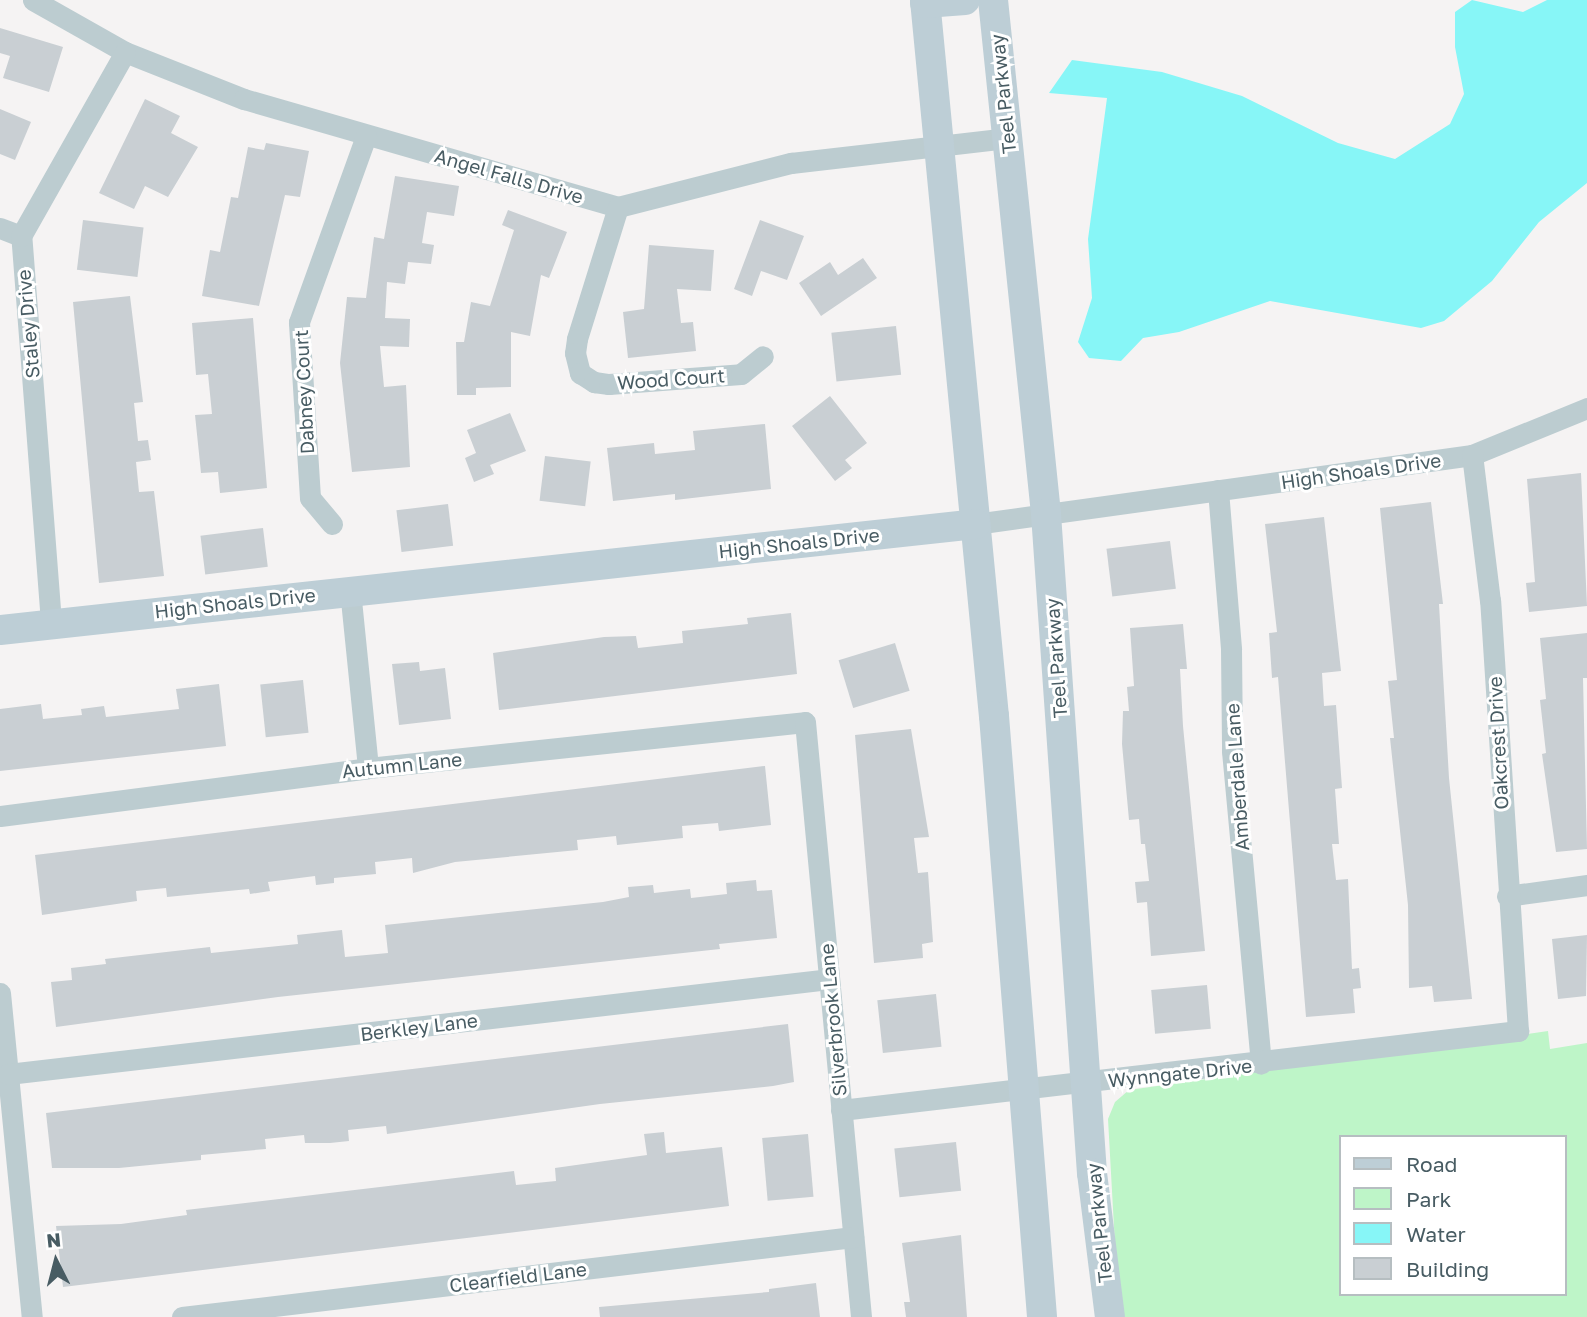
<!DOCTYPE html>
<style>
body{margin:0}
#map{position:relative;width:1587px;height:1317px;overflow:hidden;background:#f5f3f3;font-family:"Golos Text",sans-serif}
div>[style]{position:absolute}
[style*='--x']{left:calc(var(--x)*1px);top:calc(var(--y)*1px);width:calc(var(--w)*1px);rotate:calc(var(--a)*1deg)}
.green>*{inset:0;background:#bef5c8}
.water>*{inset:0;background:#87f6f7}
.building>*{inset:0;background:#c9cfd3;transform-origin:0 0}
.street>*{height:21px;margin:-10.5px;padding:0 10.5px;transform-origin:10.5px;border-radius:10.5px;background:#bcccd0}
.secondary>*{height:30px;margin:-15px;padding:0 15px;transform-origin:15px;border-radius:15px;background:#bdced6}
span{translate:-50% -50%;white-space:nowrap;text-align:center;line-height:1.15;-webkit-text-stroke:6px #fff;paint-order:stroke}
.street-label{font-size:19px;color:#485c63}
.legend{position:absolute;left:1339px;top:1135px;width:228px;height:161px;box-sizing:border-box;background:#fff;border:2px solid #b6bec1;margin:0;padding:9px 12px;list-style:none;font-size:21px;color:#485c63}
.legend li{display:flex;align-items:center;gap:14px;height:35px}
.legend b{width:35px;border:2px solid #b6bec1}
.north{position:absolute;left:21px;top:1226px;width:70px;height:70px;-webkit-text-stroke:5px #fff;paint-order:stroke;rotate:354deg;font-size:19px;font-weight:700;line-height:28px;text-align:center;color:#485c63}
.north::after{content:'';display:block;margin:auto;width:24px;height:32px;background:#485c63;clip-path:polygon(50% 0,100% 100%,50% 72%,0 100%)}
</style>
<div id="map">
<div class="green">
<div style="clip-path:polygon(evenodd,1548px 1031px,1550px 1049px,1587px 1043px,1587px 1317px,1119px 1317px,1108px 1119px,1115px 1102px,1129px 1090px,1548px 1031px,1340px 1137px,1564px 1137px,1564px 1294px,1340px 1294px,1340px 1137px)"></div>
</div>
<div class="water">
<div style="clip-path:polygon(1472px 0,1523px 12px,1547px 0,1587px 0,1587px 183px,1539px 222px,1492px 281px,1444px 321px,1421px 328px,1270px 301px,1179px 332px,1143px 338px,1121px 361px,1089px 358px,1078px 342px,1092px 298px,1088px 239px,1107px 98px,1049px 93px,1072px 60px,1162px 72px,1242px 96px,1338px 143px,1395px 159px,1450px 124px,1464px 94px,1455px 47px,1455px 12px)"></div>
</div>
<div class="building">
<div style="clip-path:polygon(0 28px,63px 47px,49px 92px,3px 78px,10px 56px,0 53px)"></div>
<div style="clip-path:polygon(145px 99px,180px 116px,171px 133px,198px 147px,168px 197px,145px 186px,134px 209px,99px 193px)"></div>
<div style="clip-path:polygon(0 109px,31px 122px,15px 160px,0 154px)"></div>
<div style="clip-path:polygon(266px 143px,309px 151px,300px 197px,285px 195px,259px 306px,202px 296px,210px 250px,220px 252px,231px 197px,238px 198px,248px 147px,264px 150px)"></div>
<div style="clip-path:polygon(395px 176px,459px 186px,454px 216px,427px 212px,422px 243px,434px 245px,431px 264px,408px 262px,405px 284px,387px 282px,385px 318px,410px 319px,409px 347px,380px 346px,384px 387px,406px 385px,410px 467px,352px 472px,340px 363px,347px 297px,366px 298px,374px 237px,384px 239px)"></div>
<div style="clip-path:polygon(508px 210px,567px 232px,549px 278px,541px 275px,530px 336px,511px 332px,511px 387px,476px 388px,476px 395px,457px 395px,456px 342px,464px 342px,471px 302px,490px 306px,514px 230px,502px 225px)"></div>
<div style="left:83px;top:220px;width:61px;height:50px;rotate:7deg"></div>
<div style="clip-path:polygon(760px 220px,804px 236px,787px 280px,761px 271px,752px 296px,734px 289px)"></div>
<div style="clip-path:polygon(649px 245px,714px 250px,711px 291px,677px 289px,681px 323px,693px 322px,696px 351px,628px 358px,623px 312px,644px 309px)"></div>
<div style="clip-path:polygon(863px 258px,877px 278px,821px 316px,799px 283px,830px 262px,838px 275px)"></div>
<div style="clip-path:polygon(130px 296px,143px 402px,134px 403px,138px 441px,148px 440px,151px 460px,136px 462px,139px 492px,154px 491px,164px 576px,99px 583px,73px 302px)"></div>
<div style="clip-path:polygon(253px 318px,267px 488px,220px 493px,218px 472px,201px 473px,195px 415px,212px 414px,208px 374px,196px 375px,192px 323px)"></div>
<div style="left:896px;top:326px;width:49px;height:65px;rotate:84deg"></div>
<div style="clip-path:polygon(830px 396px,867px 443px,845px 460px,852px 468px,835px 481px,792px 426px)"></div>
<div style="clip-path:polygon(510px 413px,526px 451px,490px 465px,494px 474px,474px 482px,465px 458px,476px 453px,467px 430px)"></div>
<div style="clip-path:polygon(765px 424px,771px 489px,675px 500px,675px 494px,613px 501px,607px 448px,654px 443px,655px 454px,695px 450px,693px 431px)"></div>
<div style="left:545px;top:456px;width:46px;height:45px;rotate:7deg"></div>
<div style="clip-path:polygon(1581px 473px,1587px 606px,1529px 612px,1526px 583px,1535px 582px,1527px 479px)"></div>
<div style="clip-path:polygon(1431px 502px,1443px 604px,1439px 604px,1449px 778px,1472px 999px,1434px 1002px,1432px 986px,1409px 988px,1408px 905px,1390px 738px,1394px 738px,1388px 681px,1397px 680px,1380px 508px)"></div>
<div style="left:448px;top:504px;width:42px;height:52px;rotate:83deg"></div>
<div style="clip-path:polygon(1324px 517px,1341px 671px,1322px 673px,1324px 706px,1336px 705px,1342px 788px,1335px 789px,1339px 844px,1332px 844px,1336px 880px,1348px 879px,1352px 969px,1359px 968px,1361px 988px,1353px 989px,1355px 1013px,1306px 1017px,1278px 677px,1272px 678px,1269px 633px,1277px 632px,1265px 524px)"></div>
<div style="left:263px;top:528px;width:39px;height:63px;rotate:83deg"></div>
<div style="left:1170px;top:541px;width:48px;height:64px;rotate:83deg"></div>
<div style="clip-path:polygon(791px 613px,797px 674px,499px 710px,493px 653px,604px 637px,636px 636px,638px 648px,683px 643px,682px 631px,748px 624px,747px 618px)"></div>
<div style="clip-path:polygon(1183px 624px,1187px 669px,1180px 669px,1183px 726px,1205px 951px,1151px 956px,1147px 902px,1137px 903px,1135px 882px,1149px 881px,1145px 844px,1141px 844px,1139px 819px,1129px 820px,1122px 744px,1123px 711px,1129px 711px,1127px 687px,1134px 686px,1130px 628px)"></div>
<div style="clip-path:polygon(1587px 633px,1587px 678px,1583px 678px,1587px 849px,1556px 852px,1542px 754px,1546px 753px,1540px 700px,1546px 699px,1540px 638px)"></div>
<div style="left:895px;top:643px;width:50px;height:59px;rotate:73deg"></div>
<div style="clip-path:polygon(419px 662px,420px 671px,445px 668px,451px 719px,399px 725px,392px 664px)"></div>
<div style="left:303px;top:680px;width:53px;height:43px;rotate:84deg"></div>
<div style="clip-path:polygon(219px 684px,226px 746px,0 771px,0 709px,41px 704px,43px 719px,82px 715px,81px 709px,104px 706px,106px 717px,179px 709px,176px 689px)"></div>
<div style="clip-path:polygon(911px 729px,929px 837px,914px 838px,918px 873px,928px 872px,933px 942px,922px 944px,923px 958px,874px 963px,855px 735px)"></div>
<div style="clip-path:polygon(765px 766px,771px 825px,719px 831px,718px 823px,682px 826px,683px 838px,617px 845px,616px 836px,577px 840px,578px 850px,455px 862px,413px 873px,412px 858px,375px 862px,376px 874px,334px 878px,334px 883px,316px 885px,315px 876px,268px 882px,270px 891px,250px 894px,249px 889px,167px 897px,166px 888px,136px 891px,137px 901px,42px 915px,35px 855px)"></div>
<div style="clip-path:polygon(756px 880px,757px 891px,772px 890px,777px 938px,719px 944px,720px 949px,278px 997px,56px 1027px,51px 982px,72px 980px,71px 968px,106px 964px,105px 959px,210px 947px,211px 953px,298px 944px,297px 935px,342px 930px,345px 957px,388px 953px,385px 925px,603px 902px,629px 897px,628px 887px,653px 885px,654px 893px,690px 889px,691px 898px,727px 894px,726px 883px)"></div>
<div style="clip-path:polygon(1587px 935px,1586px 996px,1558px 999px,1552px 939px)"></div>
<div style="left:1207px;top:985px;width:44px;height:56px;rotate:85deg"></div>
<div style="left:936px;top:994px;width:53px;height:59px;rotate:84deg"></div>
<div style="clip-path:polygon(788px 1024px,794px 1082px,773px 1086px,600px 1104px,387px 1134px,386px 1126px,348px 1130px,349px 1141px,330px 1143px,305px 1143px,304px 1135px,265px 1139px,266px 1149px,201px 1155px,201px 1160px,119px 1168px,52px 1168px,46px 1113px)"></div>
<div style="clip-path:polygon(664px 1132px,666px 1153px,722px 1147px,729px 1206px,63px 1287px,56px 1226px,121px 1224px,187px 1215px,186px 1210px,514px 1171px,516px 1185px,556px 1181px,555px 1168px,647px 1155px,644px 1134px)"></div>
<div style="left:808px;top:1134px;width:63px;height:46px;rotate:85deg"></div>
<div style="left:956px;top:1142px;width:49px;height:62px;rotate:84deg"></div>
<div style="clip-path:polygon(961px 1235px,967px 1317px,906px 1317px,904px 1302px,910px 1302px,902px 1243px)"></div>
<div style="clip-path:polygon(816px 1283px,820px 1317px,600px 1317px,599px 1307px,769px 1292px,769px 1289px)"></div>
</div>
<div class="street">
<div style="--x:33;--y:0;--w:106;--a:29.5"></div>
<div style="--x:125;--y:52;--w:128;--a:21.6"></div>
<div style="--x:244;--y:99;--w:389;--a:16.1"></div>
<div style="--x:618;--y:207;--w:179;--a:-14.3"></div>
<div style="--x:791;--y:163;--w:217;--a:-6.6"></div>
<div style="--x:618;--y:207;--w:138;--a:107.3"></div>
<div style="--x:577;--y:339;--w:14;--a:98"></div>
<div style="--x:575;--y:353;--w:21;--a:76"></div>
<div style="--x:580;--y:373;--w:17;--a:33"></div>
<div style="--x:594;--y:382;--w:15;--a:8"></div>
<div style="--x:609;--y:384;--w:132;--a:-4.3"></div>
<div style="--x:741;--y:374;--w:28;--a:-39"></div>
<div style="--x:0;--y:228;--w:22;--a:21"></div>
<div style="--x:1218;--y:490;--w:160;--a:85.3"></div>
<div style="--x:1231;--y:649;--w:102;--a:89.4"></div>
<div style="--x:1232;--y:751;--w:314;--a:84.7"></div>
<div style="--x:332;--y:524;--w:34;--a:-130"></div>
<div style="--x:310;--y:498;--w:176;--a:-93.6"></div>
<div style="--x:299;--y:322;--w:198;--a:-70.2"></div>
<div style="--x:975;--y:524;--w:502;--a:-7.9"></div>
<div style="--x:1472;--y:455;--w:124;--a:-22.2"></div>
<div style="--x:350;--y:590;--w:179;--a:84.2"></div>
<div style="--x:51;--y:622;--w:387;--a:-94.4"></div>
<div style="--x:21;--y:236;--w:211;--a:-60.5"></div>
<div style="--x:0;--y:816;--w:371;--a:-7.4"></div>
<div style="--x:368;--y:768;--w:439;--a:-6"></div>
<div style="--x:805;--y:722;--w:598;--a:84.62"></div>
<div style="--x:1507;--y:896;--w:81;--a:-7.8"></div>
<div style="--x:0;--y:993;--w:326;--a:84.4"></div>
<div style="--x:8;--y:1074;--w:826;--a:-6.6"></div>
<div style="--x:841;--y:1110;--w:682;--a:-6.66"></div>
<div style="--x:1518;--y:1031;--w:431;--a:-93.7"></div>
<div style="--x:1490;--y:601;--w:147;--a:-97"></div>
<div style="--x:182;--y:1317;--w:676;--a:-6.8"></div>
</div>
<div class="secondary">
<div style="--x:925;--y:0;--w:719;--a:84.5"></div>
<div style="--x:994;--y:716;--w:603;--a:85.43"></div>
<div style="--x:993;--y:0;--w:517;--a:84.11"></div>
<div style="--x:1046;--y:514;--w:661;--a:86.01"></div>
<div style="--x:1092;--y:1173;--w:145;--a:82.9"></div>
<div style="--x:925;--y:3;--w:40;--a:-4.3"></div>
<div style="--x:0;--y:630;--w:981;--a:-6.2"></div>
</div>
<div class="street-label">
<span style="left:1003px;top:94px;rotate:-96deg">Teel Parkway</span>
<span style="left:509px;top:176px;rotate:16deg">Angel Falls Drive</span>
<span style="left:28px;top:324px;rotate:-95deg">Staley Drive</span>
<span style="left:671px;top:379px;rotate:-4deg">Wood Court</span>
<span style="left:304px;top:392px;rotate:-93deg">Dabney Court</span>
<span style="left:1361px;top:471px;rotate:-8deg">High Shoals Drive</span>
<span style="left:799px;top:543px;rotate:-6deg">High Shoals Drive</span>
<span style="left:235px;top:603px;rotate:-6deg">High Shoals Drive</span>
<span style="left:1056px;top:658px;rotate:-94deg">Teel Parkway</span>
<span style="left:1498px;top:743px;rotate:-93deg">Oakcrest Drive</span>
<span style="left:402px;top:765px;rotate:-6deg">Autumn Lane</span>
<span style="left:1237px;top:777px;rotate:-94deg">Amberdale Lane</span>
<span style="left:833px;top:1020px;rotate:-95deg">Silverbrook Lane</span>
<span style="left:419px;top:1027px;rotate:-7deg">Berkley Lane</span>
<span style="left:1180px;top:1073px;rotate:-6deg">Wynngate Drive</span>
<span style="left:1099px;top:1223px;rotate:-96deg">Teel Parkway</span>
<span style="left:518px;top:1277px;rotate:-7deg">Clearfield Lane</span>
</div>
<ul class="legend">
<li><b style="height:9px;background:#bdced6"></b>Road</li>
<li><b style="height:19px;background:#bef5c8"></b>Park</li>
<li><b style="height:19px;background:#87f6f7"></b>Water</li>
<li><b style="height:19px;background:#c9cfd3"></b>Building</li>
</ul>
<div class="north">N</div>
</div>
